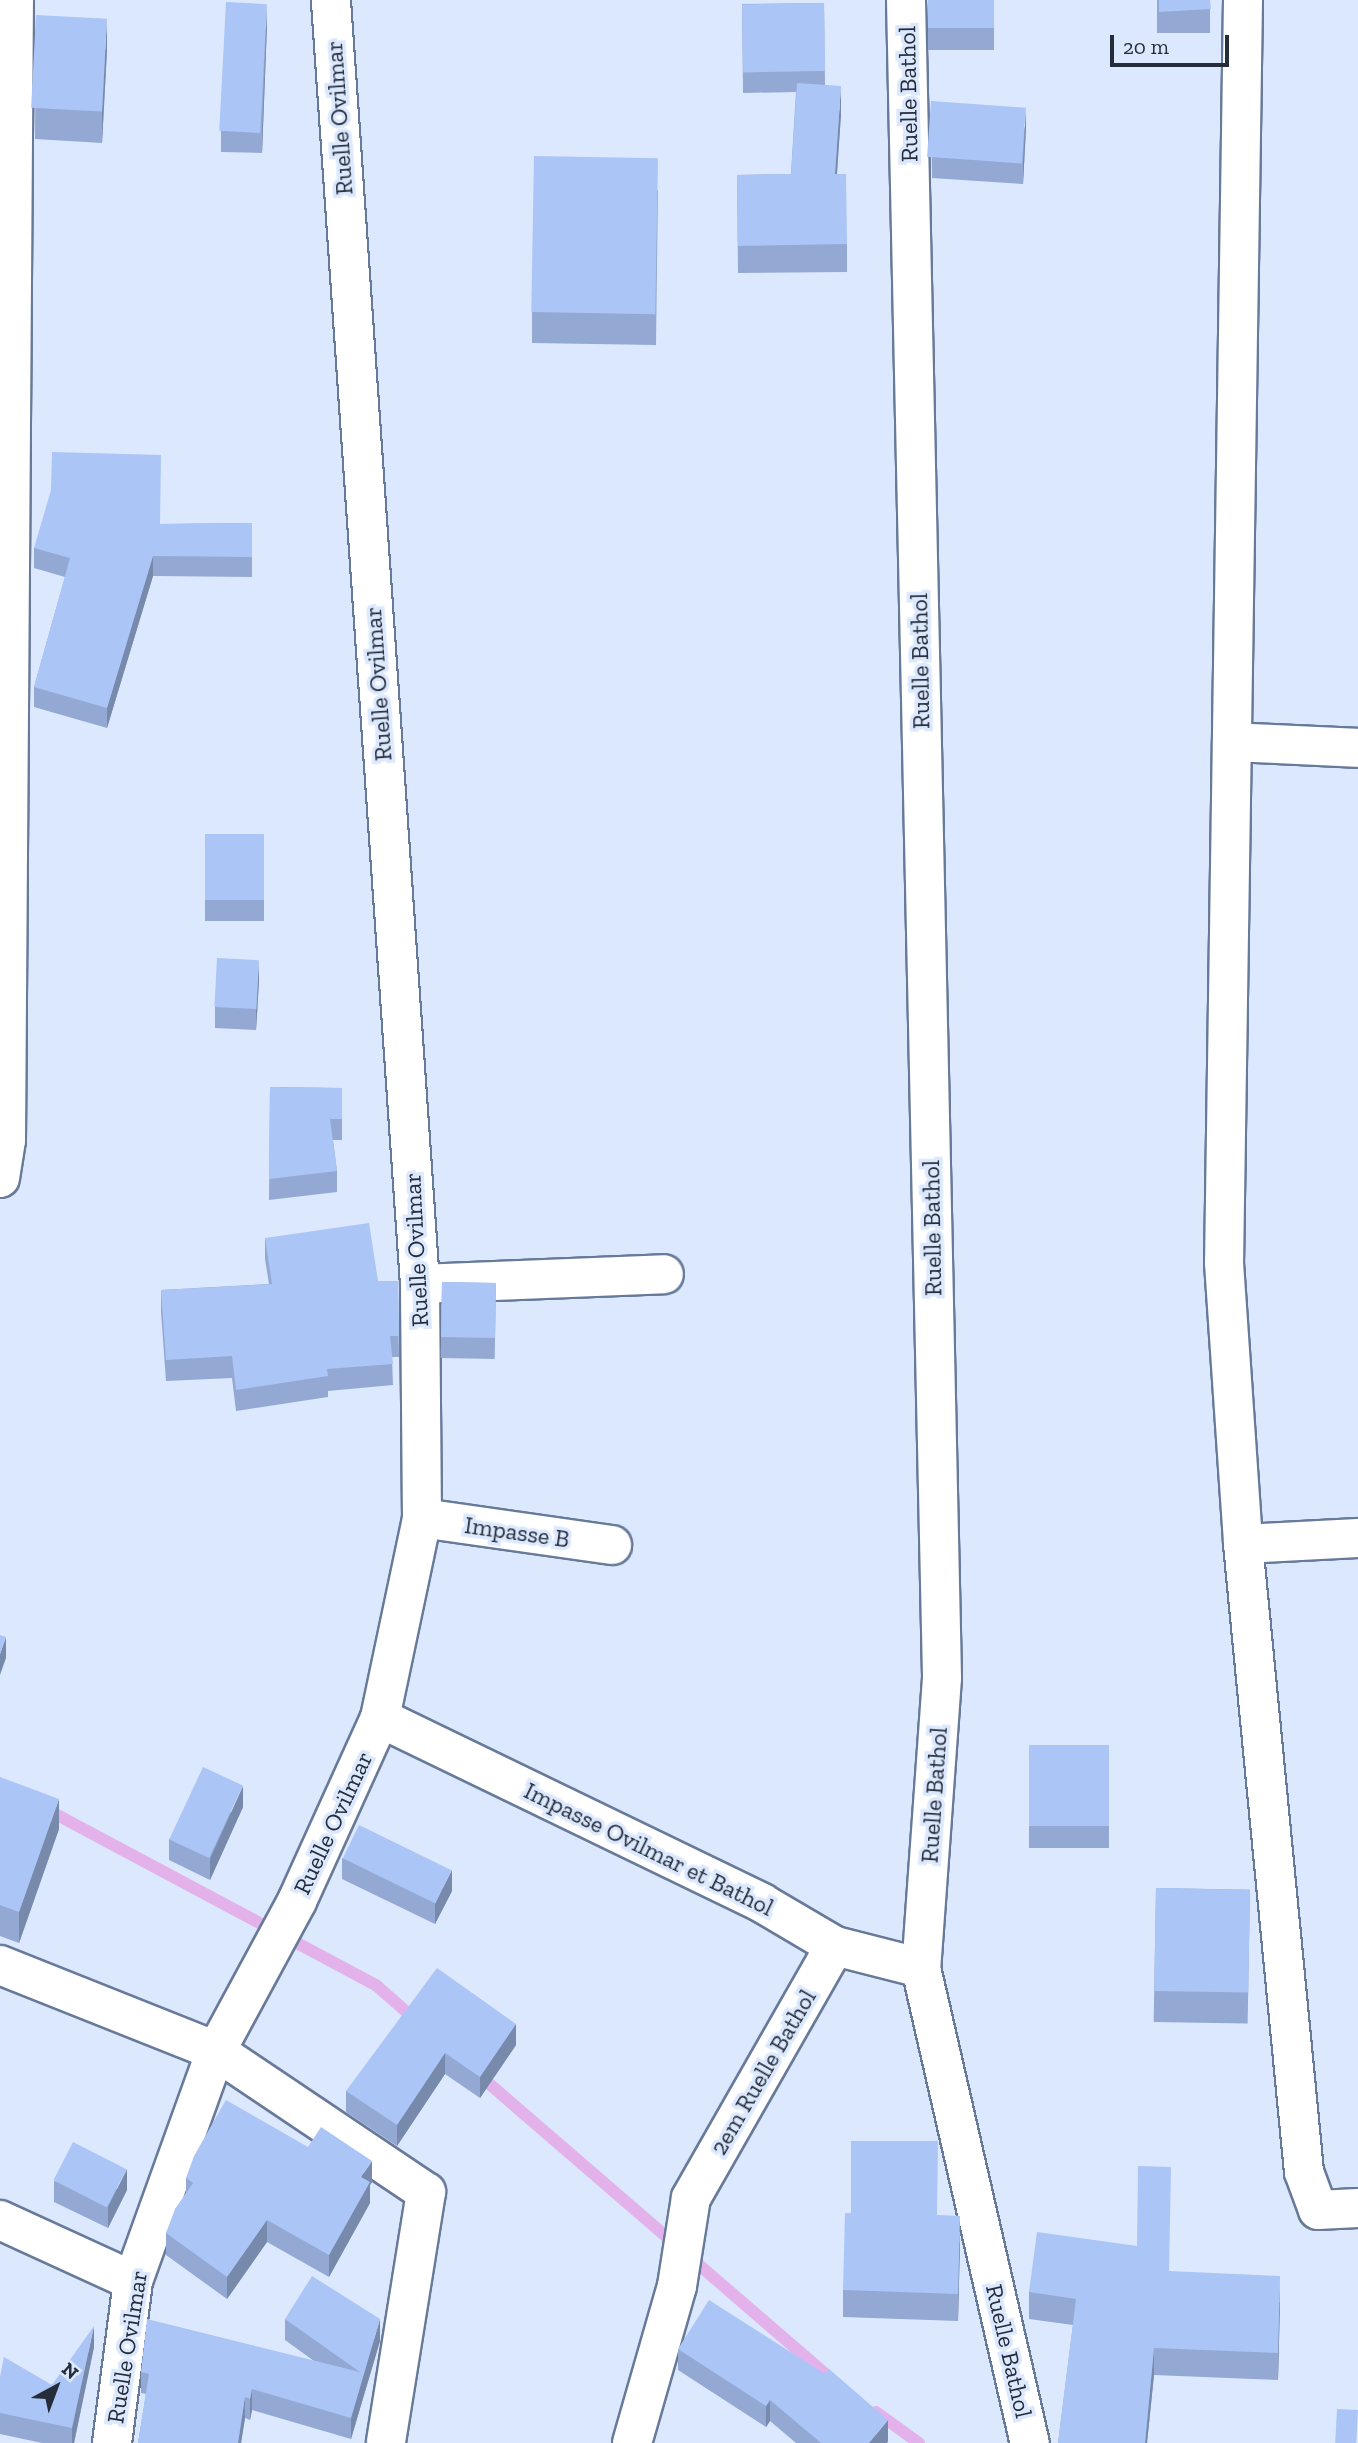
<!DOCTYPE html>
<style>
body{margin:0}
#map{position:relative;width:1358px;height:2443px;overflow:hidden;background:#dce8fe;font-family:"Zilla Slab",serif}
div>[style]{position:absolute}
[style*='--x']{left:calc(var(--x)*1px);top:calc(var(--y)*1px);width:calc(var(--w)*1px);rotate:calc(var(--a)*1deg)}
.stream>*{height:12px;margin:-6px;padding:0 6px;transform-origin:6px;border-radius:6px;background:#e3b2ea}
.roads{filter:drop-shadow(2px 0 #687a9a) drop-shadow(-2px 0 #687a9a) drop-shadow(0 2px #687a9a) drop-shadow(0 -2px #687a9a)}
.street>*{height:38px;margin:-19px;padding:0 19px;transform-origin:19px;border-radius:19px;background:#fff}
.wall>*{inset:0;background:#93a9d4;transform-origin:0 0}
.shaded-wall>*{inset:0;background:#788aac}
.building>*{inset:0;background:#abc5f6;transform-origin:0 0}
span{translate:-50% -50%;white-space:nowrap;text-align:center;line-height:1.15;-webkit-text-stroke:7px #dce8fe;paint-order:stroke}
.street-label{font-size:24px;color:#252d3a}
.north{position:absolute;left:21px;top:2352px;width:70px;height:70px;-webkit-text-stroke:5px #dce8fe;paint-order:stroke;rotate:41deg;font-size:19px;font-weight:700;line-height:28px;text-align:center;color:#252d3a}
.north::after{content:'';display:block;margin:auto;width:24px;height:32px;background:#252d3a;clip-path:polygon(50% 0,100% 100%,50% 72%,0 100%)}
.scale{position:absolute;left:1110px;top:35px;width:119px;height:32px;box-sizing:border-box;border:4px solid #252d3a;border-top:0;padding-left:9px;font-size:21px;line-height:24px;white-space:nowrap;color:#252d3a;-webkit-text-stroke:5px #dce8fe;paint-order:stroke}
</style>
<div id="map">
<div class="stream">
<div style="--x:46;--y:1809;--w:375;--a:28.1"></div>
<div style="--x:377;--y:1986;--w:55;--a:41.3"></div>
<div style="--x:479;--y:2075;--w:465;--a:40.8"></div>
<div style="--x:876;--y:2412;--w:53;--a:35.8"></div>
</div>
<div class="roads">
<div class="street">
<div style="--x:906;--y:0;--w:1678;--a:88.77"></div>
<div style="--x:942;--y:1678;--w:291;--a:94.1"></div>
<div style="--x:921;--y:1968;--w:487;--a:77.1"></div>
<div style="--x:1243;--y:0;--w:1263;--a:90.86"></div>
<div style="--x:1224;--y:1263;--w:282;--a:86.1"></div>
<div style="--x:1243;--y:1544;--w:631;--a:84.45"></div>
<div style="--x:1304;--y:2172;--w:40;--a:69.8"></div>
<div style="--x:1318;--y:2210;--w:40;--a:-2.9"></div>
<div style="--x:1232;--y:742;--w:126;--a:2.7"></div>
<div style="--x:0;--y:1178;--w:38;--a:-81"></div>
<div style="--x:6;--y:1140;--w:1140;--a:-89.6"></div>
<div style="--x:420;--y:1284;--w:244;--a:-2.3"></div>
<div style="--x:422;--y:1518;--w:192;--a:8.1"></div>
<div style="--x:1243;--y:1544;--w:115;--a:-3"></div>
<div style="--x:380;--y:1718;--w:424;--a:25.8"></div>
<div style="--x:762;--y:1903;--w:85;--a:30.5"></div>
<div style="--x:835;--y:1946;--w:89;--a:14.3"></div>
<div style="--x:0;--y:1965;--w:232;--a:21.7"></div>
<div style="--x:216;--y:2051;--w:253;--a:33.9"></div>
<div style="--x:426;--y:2192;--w:254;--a:99.1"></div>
<div style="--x:0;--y:2220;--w:146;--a:24.6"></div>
<div style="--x:112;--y:2443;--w:163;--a:-82.6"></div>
<div style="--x:133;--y:2281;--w:245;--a:-70.2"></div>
<div style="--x:216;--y:2051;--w:170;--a:-61.6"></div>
<div style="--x:297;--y:1901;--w:201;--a:-65.6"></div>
<div style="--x:380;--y:1718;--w:204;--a:-78.1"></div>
<div style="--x:422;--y:1518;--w:234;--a:-90.5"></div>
<div style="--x:420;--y:1284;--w:1287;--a:-93.97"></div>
<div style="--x:632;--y:2443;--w:163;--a:-74"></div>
<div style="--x:677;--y:2286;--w:89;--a:-81"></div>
<div style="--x:691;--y:2198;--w:290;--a:-60.3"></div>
</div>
</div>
<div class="wall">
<div style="left:928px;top:0;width:66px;height:50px"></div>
<div style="left:1157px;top:0;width:53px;height:33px"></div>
<div style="clip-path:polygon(824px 3px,825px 85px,841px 114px,837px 174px,847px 244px,847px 272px,738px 273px,737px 175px,791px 174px,796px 92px,743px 93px,742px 4px)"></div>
<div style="clip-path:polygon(36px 15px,107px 50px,102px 143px,35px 139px)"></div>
<div style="clip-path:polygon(267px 25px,262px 153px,221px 152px,221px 131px)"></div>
<div style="clip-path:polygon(931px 101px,1026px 128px,1023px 184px,932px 178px)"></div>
<div style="clip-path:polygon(658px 190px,656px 345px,532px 343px,532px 312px)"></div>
<div style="clip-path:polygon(252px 523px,252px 577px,153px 576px,107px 728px,34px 707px,34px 687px,65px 577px,34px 568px,34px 548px,160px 524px)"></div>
<div style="left:205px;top:834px;width:59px;height:87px"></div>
<div style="clip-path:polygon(259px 981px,256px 1030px,215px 1028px,215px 1007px)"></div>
<div style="clip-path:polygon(270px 1087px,342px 1088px,342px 1140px,333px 1140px,337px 1171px,337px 1192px,269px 1200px)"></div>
<div style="clip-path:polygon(265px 1238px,378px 1281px,398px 1281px,399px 1357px,392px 1357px,393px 1385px,328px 1391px,328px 1397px,236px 1411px,232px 1378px,166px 1381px,161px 1312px,161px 1290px,269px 1284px,265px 1259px)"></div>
<div style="left:496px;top:1283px;width:76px;height:54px;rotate:91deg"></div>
<div style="left:1029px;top:1745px;width:80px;height:103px"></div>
<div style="clip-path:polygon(0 1777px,59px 1829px,19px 1943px,0 1936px)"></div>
<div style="clip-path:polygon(243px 1807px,210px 1880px,169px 1860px,169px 1839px)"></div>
<div style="clip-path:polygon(342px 1858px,452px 1891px,435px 1924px,342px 1879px)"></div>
<div style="left:1156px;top:1888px;width:94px;height:134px;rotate:1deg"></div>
<div style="clip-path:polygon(516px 2024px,516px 2045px,480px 2098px,445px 2074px,397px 2146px,346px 2112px,346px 2091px)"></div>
<div style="clip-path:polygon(308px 2147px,372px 2182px,370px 2185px,370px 2203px,329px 2277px,267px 2242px,227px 2299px,166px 2255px,166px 2233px,186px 2193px,186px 2178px)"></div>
<div style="clip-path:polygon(54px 2181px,127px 2190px,108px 2228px,54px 2202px)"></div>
<div style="clip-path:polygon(960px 2243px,958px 2321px,843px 2317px,843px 2290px)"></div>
<div style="clip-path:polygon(1169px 2271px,1280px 2303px,1278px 2380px,1154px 2375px,1147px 2443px,1058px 2443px,1073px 2325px,1029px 2319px,1029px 2292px)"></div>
<div style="clip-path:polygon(285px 2319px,380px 2341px,351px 2439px,252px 2410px,250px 2420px,245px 2418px,241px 2443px,138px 2443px,146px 2394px,141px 2393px,141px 2372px,314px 2361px,285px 2340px)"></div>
<div style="clip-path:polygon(94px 2347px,74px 2443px,42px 2443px,0 2434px,0 2377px,52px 2385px)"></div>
<div style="clip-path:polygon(678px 2349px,888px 2441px,887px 2443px,796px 2443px,770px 2421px,766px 2427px,678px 2370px)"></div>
</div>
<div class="shaded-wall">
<div style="clip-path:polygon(267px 4px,267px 25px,262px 153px,262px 132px)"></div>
<div style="clip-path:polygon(107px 19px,107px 50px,102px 143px,102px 112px)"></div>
<div style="clip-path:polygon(841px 86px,841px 114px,835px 201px,835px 174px)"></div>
<div style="clip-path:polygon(1026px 107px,1026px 128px,1023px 184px,1023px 163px)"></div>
<div style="clip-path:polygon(153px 556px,153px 576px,107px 728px,107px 708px)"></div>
<div style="clip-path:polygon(259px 960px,259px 981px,256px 1030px,256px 1009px)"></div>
<div style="clip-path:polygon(6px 1637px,6px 1658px,0 1675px,0 1654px)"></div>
<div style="clip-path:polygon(243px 1786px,243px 1807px,210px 1880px,210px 1859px)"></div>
<div style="clip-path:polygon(59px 1799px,59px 1829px,19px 1943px,19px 1912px)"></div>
<div style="clip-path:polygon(452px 1870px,452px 1891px,435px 1924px,435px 1903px)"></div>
<div style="clip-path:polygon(516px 2024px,516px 2045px,480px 2098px,480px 2077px)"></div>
<div style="clip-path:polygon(445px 2053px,445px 2074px,397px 2146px,397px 2125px)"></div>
<div style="clip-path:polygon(372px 2161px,372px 2182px,370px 2185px,370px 2203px,329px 2277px,329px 2255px,361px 2177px)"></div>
<div style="clip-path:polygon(127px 2169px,127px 2190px,108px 2228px,108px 2207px)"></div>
<div style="clip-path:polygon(960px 2216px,960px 2243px,958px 2321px,958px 2294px)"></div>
<div style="clip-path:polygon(267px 2220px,267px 2242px,227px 2299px,227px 2277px)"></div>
<div style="clip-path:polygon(1280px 2276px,1280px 2303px,1278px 2380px,1278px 2353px)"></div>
<div style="clip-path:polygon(380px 2319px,380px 2341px,351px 2439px,351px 2418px)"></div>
<div style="clip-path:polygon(94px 2326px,94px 2347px,74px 2443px,72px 2443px,72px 2428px)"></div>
<div style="clip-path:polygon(1154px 2348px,1154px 2375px,1147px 2443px,1145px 2443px)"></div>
<div style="clip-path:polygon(252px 2389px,252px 2410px,250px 2420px,250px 2399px)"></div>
<div style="clip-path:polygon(245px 2397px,245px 2418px,241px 2443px,238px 2443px)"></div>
<div style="clip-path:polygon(770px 2400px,770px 2421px,766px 2427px,766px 2406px)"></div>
<div style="clip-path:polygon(888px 2420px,888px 2441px,887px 2443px,869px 2443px)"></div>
</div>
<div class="building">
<div style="left:928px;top:0;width:66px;height:28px"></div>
<div style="clip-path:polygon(1159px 0,1210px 0,1211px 9px,1159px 12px)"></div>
<div style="left:226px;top:2px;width:41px;height:129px;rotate:3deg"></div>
<div style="left:824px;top:3px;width:68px;height:82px;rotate:89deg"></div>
<div style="left:36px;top:15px;width:71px;height:93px;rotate:3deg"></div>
<div style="clip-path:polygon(797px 83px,841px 86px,835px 174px,846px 174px,847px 244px,738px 246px,737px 175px,791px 174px)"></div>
<div style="left:931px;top:101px;width:95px;height:56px;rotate:4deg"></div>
<div style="left:534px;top:156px;width:124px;height:156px;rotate:1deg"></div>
<div style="clip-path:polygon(52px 452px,161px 455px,160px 524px,252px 523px,252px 557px,153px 556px,107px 708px,34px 687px,70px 558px,34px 548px,51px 490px)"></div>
<div style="left:205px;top:834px;width:59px;height:66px"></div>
<div style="left:217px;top:958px;width:42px;height:49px;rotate:3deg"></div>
<div style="clip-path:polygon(270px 1087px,342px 1088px,342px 1119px,330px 1119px,337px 1171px,269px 1179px)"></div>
<div style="clip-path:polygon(369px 1223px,378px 1281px,398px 1281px,399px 1336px,390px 1336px,393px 1364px,327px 1369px,328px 1376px,236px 1390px,232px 1356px,166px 1360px,161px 1290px,272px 1284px,265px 1238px)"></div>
<div style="left:496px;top:1283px;width:55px;height:54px;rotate:91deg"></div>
<div style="clip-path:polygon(0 1635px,6px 1637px,0 1654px)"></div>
<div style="left:1029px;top:1745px;width:80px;height:81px"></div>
<div style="left:203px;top:1767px;width:44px;height:80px;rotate:25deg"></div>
<div style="clip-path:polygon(0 1777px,59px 1799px,19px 1912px,0 1905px)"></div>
<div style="left:359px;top:1825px;width:103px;height:37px;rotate:26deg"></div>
<div style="left:1156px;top:1888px;width:94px;height:103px;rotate:1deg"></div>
<div style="clip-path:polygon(437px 1968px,516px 2024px,480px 2077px,445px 2053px,397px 2125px,346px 2091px)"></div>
<div style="clip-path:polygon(226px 2100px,308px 2147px,321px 2127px,372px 2161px,361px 2177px,370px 2182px,329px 2255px,267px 2220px,227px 2277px,166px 2233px,175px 2209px,193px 2183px,186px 2178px,194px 2156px)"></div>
<div style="clip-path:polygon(851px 2141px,938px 2141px,937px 2215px,960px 2216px,958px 2294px,843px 2290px,845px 2213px,851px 2213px)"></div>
<div style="left:73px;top:2142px;width:60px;height:43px;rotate:27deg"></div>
<div style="clip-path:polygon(1138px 2166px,1171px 2167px,1169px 2271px,1280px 2276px,1278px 2353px,1154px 2348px,1145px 2443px,1058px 2443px,1076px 2299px,1029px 2292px,1037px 2232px,1137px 2246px)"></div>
<div style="clip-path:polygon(312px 2276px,380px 2319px,351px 2418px,252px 2389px,250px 2399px,245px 2397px,238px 2443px,138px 2443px,149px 2374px,141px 2372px,147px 2319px,360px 2372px,285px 2319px)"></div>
<div style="clip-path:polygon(709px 2300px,825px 2374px,829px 2369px,888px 2420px,869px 2443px,821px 2443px,770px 2400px,766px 2406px,678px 2349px)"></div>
<div style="clip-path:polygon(94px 2326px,72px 2428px,0 2413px,0 2377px,4px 2357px,52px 2385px)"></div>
<div style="left:1337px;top:2409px;width:21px;height:34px;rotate:3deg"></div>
</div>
<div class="street-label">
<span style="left:908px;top:94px;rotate:-91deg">Ruelle Bathol</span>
<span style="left:339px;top:118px;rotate:-94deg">Ruelle Ovilmar</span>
<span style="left:920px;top:661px;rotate:-91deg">Ruelle Bathol</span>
<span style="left:378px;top:684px;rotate:-94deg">Ruelle Ovilmar</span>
<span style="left:932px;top:1228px;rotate:-91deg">Ruelle Bathol</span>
<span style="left:416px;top:1250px;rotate:-93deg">Ruelle Ovilmar</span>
<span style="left:517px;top:1532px;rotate:8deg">Impasse B</span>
<span style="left:934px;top:1795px;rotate:-86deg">Ruelle Bathol</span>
<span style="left:333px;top:1823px;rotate:-65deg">Ruelle Ovilmar</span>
<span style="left:649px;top:1849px;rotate:26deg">Impasse Ovilmar et Bathol</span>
<span style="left:763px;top:2072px;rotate:-60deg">2em Ruelle Bathol</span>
<span style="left:127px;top:2347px;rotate:-81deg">Ruelle Ovilmar</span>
<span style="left:1009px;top:2351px;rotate:77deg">Ruelle Bathol</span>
</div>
<div class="north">N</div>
<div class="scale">20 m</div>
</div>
